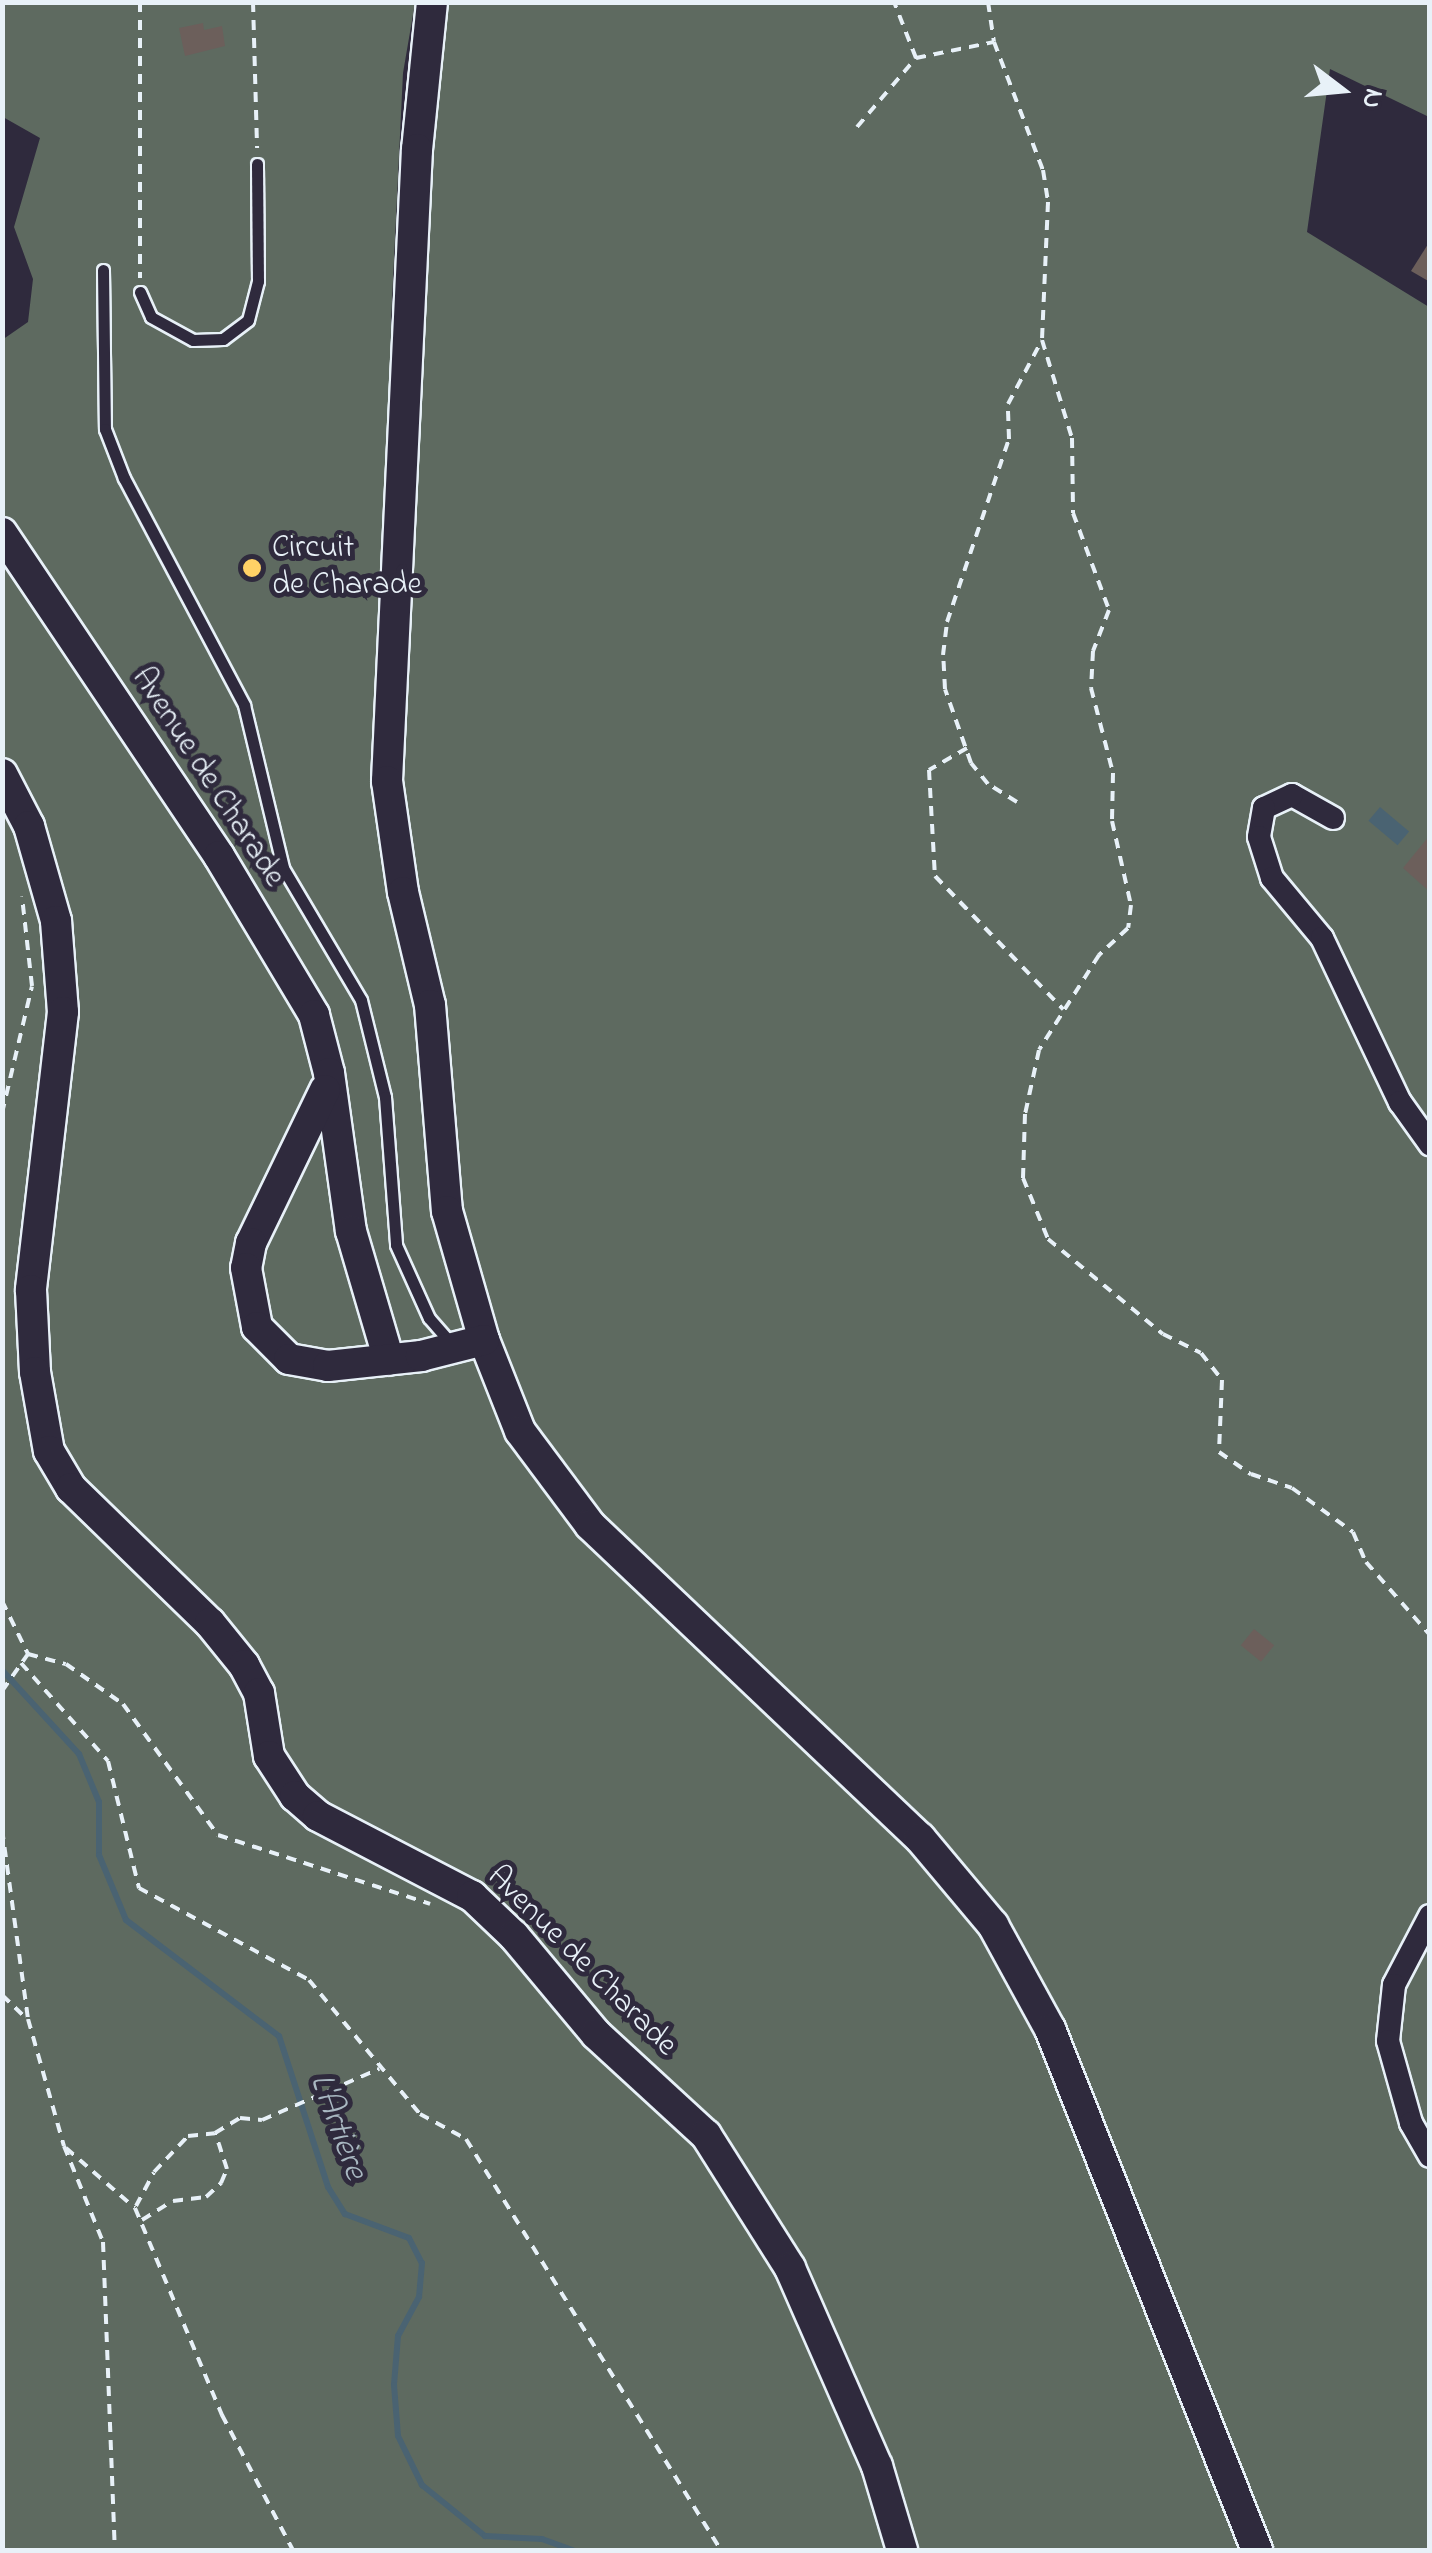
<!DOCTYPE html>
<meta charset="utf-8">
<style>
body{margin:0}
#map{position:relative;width:1432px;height:2553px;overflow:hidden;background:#2f2a3d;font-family:"Indie Flower",sans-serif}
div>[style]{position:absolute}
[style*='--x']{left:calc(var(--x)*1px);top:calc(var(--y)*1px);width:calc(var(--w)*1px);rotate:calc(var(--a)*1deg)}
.green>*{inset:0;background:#5e6a60}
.water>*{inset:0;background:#4a6372;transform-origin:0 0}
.stream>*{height:6px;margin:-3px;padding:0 3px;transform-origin:3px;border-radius:3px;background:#4a6372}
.building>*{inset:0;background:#6c5f5b;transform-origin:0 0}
.path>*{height:4px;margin-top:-2px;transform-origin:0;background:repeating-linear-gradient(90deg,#e8f1f8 0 10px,transparent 0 18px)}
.roads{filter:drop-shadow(2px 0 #e8f1f8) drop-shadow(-2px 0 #e8f1f8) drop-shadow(0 2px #e8f1f8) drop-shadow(0 -2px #e8f1f8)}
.service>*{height:11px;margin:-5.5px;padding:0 5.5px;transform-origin:5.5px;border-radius:5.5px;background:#2f2a3d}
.minor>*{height:22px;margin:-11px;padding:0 11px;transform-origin:11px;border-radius:11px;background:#2f2a3d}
.tertiary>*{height:30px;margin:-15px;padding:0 15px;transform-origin:15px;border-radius:15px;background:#2f2a3d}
.dots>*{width:28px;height:28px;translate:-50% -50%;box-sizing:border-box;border:5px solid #2f2a3d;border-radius:50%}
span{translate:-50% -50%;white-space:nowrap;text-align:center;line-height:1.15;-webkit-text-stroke:10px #2f2a3d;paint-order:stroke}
.poi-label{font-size:32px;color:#e8f1f8}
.left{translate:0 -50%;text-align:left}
.street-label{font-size:32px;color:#e8f1f8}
.water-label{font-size:35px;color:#a9b8c2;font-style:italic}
.frame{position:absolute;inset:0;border:5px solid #e8f1f8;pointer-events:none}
.north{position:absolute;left:1292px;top:40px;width:100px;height:100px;-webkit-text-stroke:8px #2f2a3d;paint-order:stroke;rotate:106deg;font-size:28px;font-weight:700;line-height:40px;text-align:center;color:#e8f1f8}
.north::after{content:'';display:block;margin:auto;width:35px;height:45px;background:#e8f1f8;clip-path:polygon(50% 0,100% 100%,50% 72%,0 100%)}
</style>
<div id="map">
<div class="green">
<div style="clip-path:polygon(3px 3px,415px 3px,403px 73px,391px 322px,389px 795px,432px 3px,1429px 3px,1429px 117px,1330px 69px,1307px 232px,1429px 307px,1429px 2550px,3px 2550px,2px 340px,28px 322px,33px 279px,14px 227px,40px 138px,3px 117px)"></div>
</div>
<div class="water">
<div style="left:1380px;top:807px;width:38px;height:18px;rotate:40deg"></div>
</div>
<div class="stream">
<div style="--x:2;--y:1670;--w:114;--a:47.5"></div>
<div style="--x:79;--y:1754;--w:52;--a:67.4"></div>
<div style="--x:99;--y:1802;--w:53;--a:90"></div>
<div style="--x:99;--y:1855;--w:70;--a:67.4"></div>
<div style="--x:126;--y:1920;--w:192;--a:37.2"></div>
<div style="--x:279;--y:2036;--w:159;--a:72"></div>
<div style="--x:328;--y:2187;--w:32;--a:58"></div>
<div style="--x:345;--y:2214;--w:68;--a:20.6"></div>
<div style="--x:409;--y:2238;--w:28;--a:63"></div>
<div style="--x:422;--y:2263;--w:34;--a:95"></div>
<div style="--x:419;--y:2297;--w:44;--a:118.3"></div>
<div style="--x:398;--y:2336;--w:49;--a:94.7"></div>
<div style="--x:394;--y:2385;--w:51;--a:85.5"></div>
<div style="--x:398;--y:2436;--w:55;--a:63.9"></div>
<div style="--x:422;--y:2485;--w:81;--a:39"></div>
<div style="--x:485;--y:2536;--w:57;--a:3"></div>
<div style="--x:542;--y:2539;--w:33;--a:20"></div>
</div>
<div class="building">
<div style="clip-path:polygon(203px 23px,204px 30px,222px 26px,225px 46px,185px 56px,179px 28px)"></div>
<div style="clip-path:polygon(1430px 241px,1430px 282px,1411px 271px)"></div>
<div style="clip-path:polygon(1430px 835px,1430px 892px,1403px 868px)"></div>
<div style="left:1254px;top:1629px;width:26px;height:21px;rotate:39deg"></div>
</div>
<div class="path">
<div style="--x:140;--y:2;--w:276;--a:90"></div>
<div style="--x:253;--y:2;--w:146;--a:88.4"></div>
<div style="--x:988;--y:2;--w:40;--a:81.5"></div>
<div style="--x:994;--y:42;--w:137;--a:69.1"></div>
<div style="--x:1043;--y:170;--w:32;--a:81"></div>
<div style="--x:1048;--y:202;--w:138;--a:92.5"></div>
<div style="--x:1042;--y:340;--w:102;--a:73"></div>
<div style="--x:1072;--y:438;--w:75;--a:89.2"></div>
<div style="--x:1073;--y:513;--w:103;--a:69.6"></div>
<div style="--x:1109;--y:610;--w:44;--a:111.3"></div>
<div style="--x:1093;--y:651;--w:37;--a:93"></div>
<div style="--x:1091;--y:688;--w:88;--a:75.5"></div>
<div style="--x:1113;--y:773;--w:48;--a:91.2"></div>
<div style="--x:1112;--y:821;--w:86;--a:77.3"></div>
<div style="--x:1131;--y:905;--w:23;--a:97"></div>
<div style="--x:1128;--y:928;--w:40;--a:137"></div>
<div style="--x:1099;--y:955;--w:112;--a:122.3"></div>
<div style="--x:1039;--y:1050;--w:66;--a:102.3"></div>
<div style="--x:1025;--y:1114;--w:64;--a:91.8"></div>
<div style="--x:1023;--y:1178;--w:66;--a:67.7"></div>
<div style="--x:1048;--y:1239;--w:149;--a:39.6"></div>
<div style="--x:1163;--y:1334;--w:42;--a:26.6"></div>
<div style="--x:1201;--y:1353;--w:34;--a:52"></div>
<div style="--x:1222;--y:1380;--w:72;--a:92.4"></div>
<div style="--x:1219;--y:1452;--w:39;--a:35"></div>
<div style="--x:1251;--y:1474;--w:43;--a:18.9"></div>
<div style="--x:1292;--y:1488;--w:75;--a:35.8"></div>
<div style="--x:1353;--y:1532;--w:33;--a:67"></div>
<div style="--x:1366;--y:1562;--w:97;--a:48.8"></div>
<div style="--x:916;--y:58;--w:80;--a:-11.6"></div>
<div style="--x:857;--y:127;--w:91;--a:-49.5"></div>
<div style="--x:916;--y:58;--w:60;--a:-111.4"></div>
<div style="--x:967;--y:748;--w:44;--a:149.9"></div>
<div style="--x:929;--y:770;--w:106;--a:86.8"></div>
<div style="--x:935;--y:876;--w:185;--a:46.1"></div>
<div style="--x:1017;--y:802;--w:34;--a:-148"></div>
<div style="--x:988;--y:784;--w:27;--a:-129"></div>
<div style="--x:971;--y:763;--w:78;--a:-109.4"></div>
<div style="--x:945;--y:689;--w:34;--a:-93"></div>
<div style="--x:943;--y:655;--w:33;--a:-83"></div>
<div style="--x:947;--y:622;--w:193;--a:-71.3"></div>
<div style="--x:1009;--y:439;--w:35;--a:-92"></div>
<div style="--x:1008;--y:404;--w:72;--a:-62"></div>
<div style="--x:2;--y:1113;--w:130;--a:-76.7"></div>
<div style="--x:32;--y:986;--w:90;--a:-96.4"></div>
<div style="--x:2;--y:1601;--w:59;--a:63.9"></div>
<div style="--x:21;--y:1663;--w:131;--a:48.4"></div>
<div style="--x:108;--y:1761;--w:131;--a:76.3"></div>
<div style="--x:139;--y:1888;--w:193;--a:28.4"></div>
<div style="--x:309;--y:1980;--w:174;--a:50.4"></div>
<div style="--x:420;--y:2114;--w:52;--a:28.5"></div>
<div style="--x:466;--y:2139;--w:484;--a:58.2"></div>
<div style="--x:2;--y:1691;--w:45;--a:-54.9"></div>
<div style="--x:28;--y:1654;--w:39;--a:15"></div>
<div style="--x:66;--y:1664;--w:70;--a:35.1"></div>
<div style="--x:123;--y:1704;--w:162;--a:54.1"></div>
<div style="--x:218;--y:1835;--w:223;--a:18"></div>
<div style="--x:2;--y:1717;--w:59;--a:90"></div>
<div style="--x:2;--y:1829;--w:192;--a:82.2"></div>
<div style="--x:28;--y:2019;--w:132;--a:74.2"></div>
<div style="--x:64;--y:2146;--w:104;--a:67.9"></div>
<div style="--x:103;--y:2242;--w:308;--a:87.8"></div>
<div style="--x:2;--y:1995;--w:35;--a:44"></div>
<div style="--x:66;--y:2148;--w:91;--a:41"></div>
<div style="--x:135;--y:2208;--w:225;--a:67.2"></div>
<div style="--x:222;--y:2415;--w:153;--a:62.3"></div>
<div style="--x:136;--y:2206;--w:38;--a:-62"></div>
<div style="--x:154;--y:2172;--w:50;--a:-46.6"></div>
<div style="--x:188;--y:2136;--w:27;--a:-6"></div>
<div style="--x:215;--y:2133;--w:29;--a:-31"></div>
<div style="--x:240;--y:2118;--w:22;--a:5"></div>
<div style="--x:262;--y:2120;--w:128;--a:-23.6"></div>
<div style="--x:142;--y:2220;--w:36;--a:-32"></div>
<div style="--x:173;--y:2201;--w:33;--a:-7"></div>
<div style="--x:206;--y:2197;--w:21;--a:-43"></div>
<div style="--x:221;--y:2183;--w:15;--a:-67"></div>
<div style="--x:227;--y:2169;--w:38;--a:-108"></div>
</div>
<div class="roads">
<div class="service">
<div style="--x:103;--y:270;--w:159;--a:89.3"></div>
<div style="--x:105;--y:429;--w:53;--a:68.8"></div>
<div style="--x:124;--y:478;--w:257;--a:62.1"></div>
<div style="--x:244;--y:705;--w:168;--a:76.5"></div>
<div style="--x:283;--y:868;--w:153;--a:59.4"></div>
<div style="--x:361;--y:1000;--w:100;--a:76.1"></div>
<div style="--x:385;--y:1097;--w:148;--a:85.7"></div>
<div style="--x:396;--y:1245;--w:80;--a:65.7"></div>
<div style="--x:429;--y:1318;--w:37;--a:49"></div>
<div style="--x:140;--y:292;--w:27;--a:66"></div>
<div style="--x:151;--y:317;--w:48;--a:28.7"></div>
<div style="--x:193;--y:340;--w:30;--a:-2"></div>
<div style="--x:223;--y:339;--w:31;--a:-37"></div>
<div style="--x:248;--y:320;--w:40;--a:-75.6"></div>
<div style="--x:258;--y:281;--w:117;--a:-90.5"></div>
</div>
<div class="minor">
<div style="--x:1333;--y:818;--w:47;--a:-150.7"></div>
<div style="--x:1292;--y:795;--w:31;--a:155"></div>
<div style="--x:1264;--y:808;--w:29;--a:100"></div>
<div style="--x:1259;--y:837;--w:43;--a:72.4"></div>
<div style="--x:1272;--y:878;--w:78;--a:50.2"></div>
<div style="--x:1322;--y:938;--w:182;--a:64.6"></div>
<div style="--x:1400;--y:1102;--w:52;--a:54.5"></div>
<div style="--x:1430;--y:1916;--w:78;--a:117.6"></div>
<div style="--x:1394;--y:1985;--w:56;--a:96.1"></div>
<div style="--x:1388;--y:2041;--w:85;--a:74.3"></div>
<div style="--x:1411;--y:2123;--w:38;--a:60"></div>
</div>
<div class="tertiary">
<div style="--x:432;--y:2;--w:148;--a:95.8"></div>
<div style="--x:417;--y:149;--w:633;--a:92.72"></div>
<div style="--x:387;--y:781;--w:112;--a:81.8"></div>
<div style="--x:403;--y:892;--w:116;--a:76.6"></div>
<div style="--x:430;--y:1005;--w:207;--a:85.3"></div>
<div style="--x:447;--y:1211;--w:134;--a:74"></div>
<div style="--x:484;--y:1340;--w:98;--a:68.4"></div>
<div style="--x:520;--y:1431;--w:117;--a:53.3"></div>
<div style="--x:590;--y:1525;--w:455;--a:43.5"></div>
<div style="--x:920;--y:1838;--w:114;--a:50"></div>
<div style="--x:993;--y:1925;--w:119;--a:61.3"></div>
<div style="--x:1050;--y:2029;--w:561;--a:68.33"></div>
<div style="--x:2;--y:533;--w:389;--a:56.1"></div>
<div style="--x:219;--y:856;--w:185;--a:59.1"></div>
<div style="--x:314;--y:1015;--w:60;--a:75.5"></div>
<div style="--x:329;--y:1073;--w:160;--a:82.1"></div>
<div style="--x:351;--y:1231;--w:134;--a:73.6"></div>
<div style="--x:2;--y:774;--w:59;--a:62.6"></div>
<div style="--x:29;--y:826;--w:99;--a:74.1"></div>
<div style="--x:56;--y:921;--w:91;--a:85.6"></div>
<div style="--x:63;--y:1012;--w:280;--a:96.6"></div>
<div style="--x:31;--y:1290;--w:82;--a:87.2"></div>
<div style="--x:35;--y:1372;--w:80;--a:80"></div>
<div style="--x:49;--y:1451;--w:43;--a:59.3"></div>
<div style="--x:71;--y:1488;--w:194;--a:44.2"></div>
<div style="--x:210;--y:1623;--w:54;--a:51"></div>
<div style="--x:244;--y:1665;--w:32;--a:62"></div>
<div style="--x:259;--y:1693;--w:64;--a:81"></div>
<div style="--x:269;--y:1756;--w:48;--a:57"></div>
<div style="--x:295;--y:1796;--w:30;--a:41"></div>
<div style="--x:318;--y:1816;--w:174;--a:27.5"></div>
<div style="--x:472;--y:1896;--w:58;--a:43.6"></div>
<div style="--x:514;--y:1936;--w:128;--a:50.1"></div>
<div style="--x:596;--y:2034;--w:149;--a:42.6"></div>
<div style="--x:706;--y:2135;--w:157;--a:57.7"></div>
<div style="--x:790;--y:2268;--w:216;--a:66.3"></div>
<div style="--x:877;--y:2466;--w:88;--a:73.4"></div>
<div style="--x:325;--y:1090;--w:170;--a:115.8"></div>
<div style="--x:251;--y:1243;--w:25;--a:101"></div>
<div style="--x:246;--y:1268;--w:60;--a:79.4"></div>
<div style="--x:257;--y:1327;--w:45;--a:45"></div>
<div style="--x:289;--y:1359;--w:40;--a:10"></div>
<div style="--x:328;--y:1366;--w:94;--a:-6.1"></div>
<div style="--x:421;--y:1356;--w:65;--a:-14.3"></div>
</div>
</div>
<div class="dots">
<div style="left:252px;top:568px;background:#ffd166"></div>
</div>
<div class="poi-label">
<span class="left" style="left:272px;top:568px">Circuit<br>de Charade</span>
</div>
<div class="street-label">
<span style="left:207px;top:778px;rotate:57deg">Avenue de Charade</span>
<span style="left:581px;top:1962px;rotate:45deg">Avenue de Charade</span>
</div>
<div class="water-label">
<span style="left:337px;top:2127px;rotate:70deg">L'Artière</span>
</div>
<div class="frame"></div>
<div class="north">N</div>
</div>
